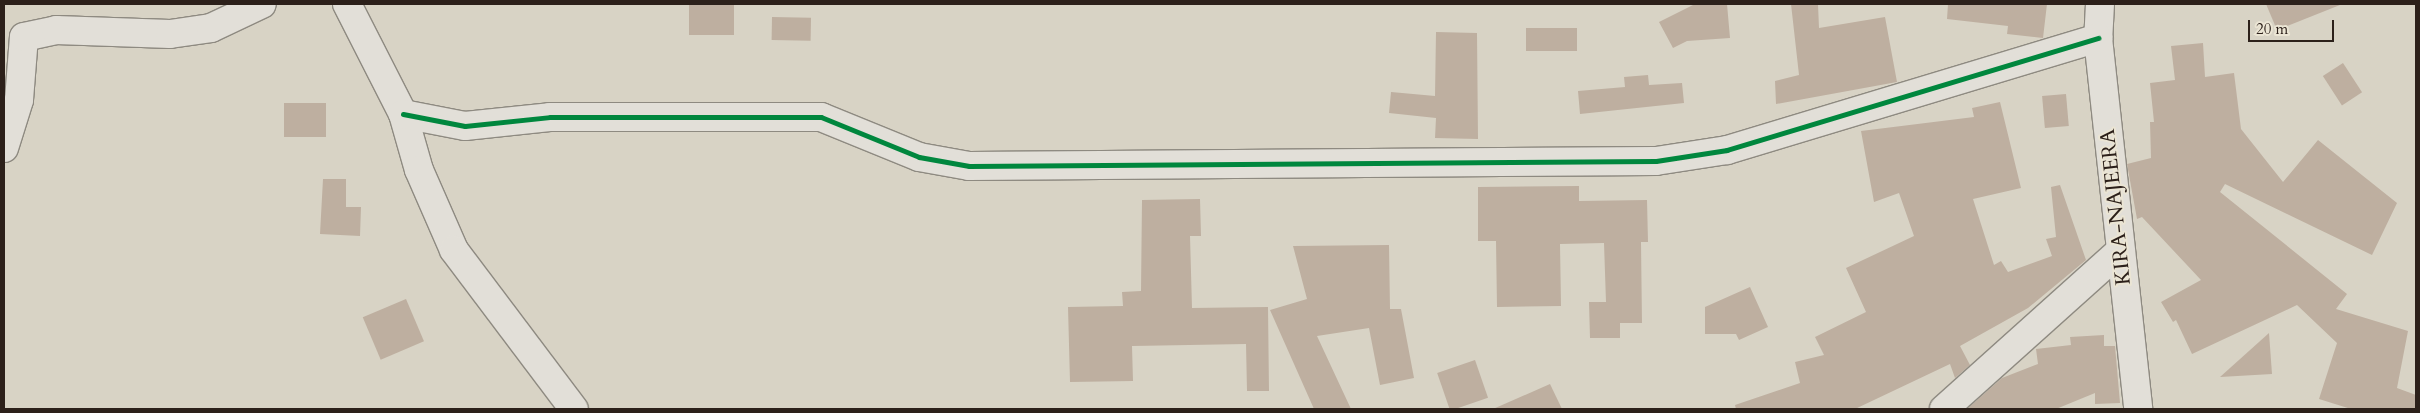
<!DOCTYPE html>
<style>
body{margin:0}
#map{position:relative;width:2420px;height:413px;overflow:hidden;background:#d8d3c5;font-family:Cardo,serif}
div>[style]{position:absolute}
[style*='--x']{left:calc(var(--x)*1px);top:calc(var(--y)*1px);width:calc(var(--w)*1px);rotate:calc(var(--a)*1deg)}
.building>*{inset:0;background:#beafa0;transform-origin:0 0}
.roads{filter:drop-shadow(1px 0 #8e8a81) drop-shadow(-1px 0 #8e8a81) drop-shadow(0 1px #8e8a81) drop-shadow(0 -1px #8e8a81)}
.street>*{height:28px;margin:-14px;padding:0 14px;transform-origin:14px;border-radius:14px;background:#e2dfd8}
.secondary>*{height:28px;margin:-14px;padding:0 14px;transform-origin:14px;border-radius:14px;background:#e2dfd8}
.cycleway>*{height:5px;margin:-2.5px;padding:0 2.5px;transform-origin:2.5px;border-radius:2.5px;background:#00873e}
span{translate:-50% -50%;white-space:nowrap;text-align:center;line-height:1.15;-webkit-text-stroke:4px #ebe5d4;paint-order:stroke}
.street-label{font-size:21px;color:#2c201a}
.frame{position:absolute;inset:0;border:5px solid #2c201a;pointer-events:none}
.scale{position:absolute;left:2248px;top:20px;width:86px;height:22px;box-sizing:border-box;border:2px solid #2c201a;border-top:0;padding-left:6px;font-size:15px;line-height:18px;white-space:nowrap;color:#2c201a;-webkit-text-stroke:4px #ebe5d4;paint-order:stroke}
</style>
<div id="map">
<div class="building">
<div style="left:689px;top:4px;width:45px;height:31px"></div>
<div style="clip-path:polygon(1727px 4px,1730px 38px,1687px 41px,1673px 48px,1659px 22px,1693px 5px)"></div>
<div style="clip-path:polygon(1791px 4px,1818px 4px,1819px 28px,1885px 17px,1897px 82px,1776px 104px,1775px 81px,1799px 75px)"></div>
<div style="clip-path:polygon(1948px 4px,2047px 4px,2043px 38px,2007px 34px,2008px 26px,1947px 19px)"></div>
<div style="clip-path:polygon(2266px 4px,2340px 4px,2340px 5px,2277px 30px)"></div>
<div style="left:772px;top:17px;width:39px;height:23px;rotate:1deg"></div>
<div style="left:1526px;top:28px;width:51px;height:23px"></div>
<div style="clip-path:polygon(1436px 32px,1477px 33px,1478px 139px,1435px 138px,1436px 118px,1389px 113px,1391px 92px,1435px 96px)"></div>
<div style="clip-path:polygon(2203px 43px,2205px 77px,2234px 73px,2241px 129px,2283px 182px,2318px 140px,2397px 203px,2372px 255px,2225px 184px,2220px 192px,2347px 294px,2336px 309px,2408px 331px,2397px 388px,2416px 395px,2416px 409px,2351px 409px,2319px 399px,2337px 343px,2297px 305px,2192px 354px,2176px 320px,2173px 322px,2161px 302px,2201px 280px,2142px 217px,2137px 219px,2127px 164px,2151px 158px,2150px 122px,2154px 122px,2150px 83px,2175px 80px,2171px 46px)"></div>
<div style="left:2343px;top:63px;width:35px;height:24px;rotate:57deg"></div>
<div style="clip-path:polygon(1648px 75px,1649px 85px,1682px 83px,1684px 103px,1580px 114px,1578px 91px,1625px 87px,1624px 77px)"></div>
<div style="left:2066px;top:94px;width:32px;height:24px;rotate:85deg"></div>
<div style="clip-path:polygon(2000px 102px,2021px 188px,1973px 199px,1994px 265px,2001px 261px,2008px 272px,2052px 256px,2046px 239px,2056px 237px,2051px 187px,2060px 185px,2086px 260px,2028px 308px,1960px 346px,1970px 365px,1955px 378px,1950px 364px,1855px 409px,1736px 409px,1735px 405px,1800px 383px,1795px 362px,1824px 355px,1815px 337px,1866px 312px,1846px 268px,1914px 236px,1899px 193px,1874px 202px,1861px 131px,1974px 117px,1972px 108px)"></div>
<div style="left:284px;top:103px;width:42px;height:34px"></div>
<div style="clip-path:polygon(323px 179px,346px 179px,346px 207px,361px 207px,360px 236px,320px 234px)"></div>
<div style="clip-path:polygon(1579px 186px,1579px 201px,1647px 200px,1648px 242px,1641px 242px,1642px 323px,1620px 323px,1620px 338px,1590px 338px,1589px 302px,1606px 302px,1604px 243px,1560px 244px,1561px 306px,1497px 307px,1496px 241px,1478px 241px,1478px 187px)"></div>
<div style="clip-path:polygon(1200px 199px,1201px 236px,1190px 236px,1192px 308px,1268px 307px,1269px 391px,1247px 391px,1246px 344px,1132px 346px,1133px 381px,1070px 382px,1068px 307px,1123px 306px,1122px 292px,1141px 291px,1142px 200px)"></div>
<div style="clip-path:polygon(1389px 245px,1390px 309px,1401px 309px,1414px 378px,1380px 385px,1369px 328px,1317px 336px,1351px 409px,1314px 409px,1270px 310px,1307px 299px,1293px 246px)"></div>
<div style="clip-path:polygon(1750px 287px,1768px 327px,1739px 340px,1736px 334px,1705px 334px,1705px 307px)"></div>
<div style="left:406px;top:299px;width:46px;height:47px;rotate:67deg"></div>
<div style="clip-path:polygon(2269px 333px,2272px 374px,2220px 377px)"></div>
<div style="clip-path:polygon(2104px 335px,2104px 346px,2115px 346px,2120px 403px,2095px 404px,2095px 393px,2056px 409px,1967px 409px,2002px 378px,2038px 364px,2036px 349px,2071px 345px,2070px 337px)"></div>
<div style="left:1475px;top:360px;width:40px;height:40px;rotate:71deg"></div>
<div style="clip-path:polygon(1550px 384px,1562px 409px,1493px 409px)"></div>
</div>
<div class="roads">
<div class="street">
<div style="--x:347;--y:4;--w:123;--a:63"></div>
<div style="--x:403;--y:114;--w:58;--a:74.1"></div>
<div style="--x:419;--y:170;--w:87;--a:66.4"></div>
<div style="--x:454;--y:250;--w:199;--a:53"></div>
<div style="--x:403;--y:114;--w:63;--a:11"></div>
<div style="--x:465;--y:126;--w:85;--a:-6"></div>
<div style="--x:550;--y:117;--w:271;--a:0"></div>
<div style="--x:821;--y:117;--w:106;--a:22.2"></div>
<div style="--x:919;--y:157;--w:51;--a:10.2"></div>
<div style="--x:969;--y:166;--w:687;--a:-0.42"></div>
<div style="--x:1656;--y:161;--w:72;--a:-8.8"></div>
<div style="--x:1727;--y:150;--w:388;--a:-16.8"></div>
<div style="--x:4;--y:148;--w:50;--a:-72.6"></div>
<div style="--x:19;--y:100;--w:63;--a:-85.5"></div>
<div style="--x:24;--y:37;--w:33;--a:-12"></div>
<div style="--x:56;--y:30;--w:114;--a:2"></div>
<div style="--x:170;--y:34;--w:41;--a:-8.3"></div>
<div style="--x:211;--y:28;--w:56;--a:-25.2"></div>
<div style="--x:1944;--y:409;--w:237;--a:-41.9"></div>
</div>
<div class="secondary">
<div style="--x:2100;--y:4;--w:34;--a:93"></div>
<div style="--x:2098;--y:38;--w:373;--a:83.8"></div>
</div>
</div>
<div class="cycleway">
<div style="--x:403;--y:114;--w:63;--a:11"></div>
<div style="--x:465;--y:126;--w:85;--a:-6"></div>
<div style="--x:550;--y:117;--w:271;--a:0"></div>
<div style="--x:821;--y:117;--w:106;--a:22.2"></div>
<div style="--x:919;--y:157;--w:51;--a:10.2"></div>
<div style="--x:969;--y:166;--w:687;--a:-0.42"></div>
<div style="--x:1656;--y:161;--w:72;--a:-8.8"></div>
<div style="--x:1727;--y:150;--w:388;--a:-16.8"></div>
</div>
<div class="street-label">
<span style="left:2116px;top:207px;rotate:-96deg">KIRA-NAJEERA</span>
</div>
<div class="frame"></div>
<div class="scale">20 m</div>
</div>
